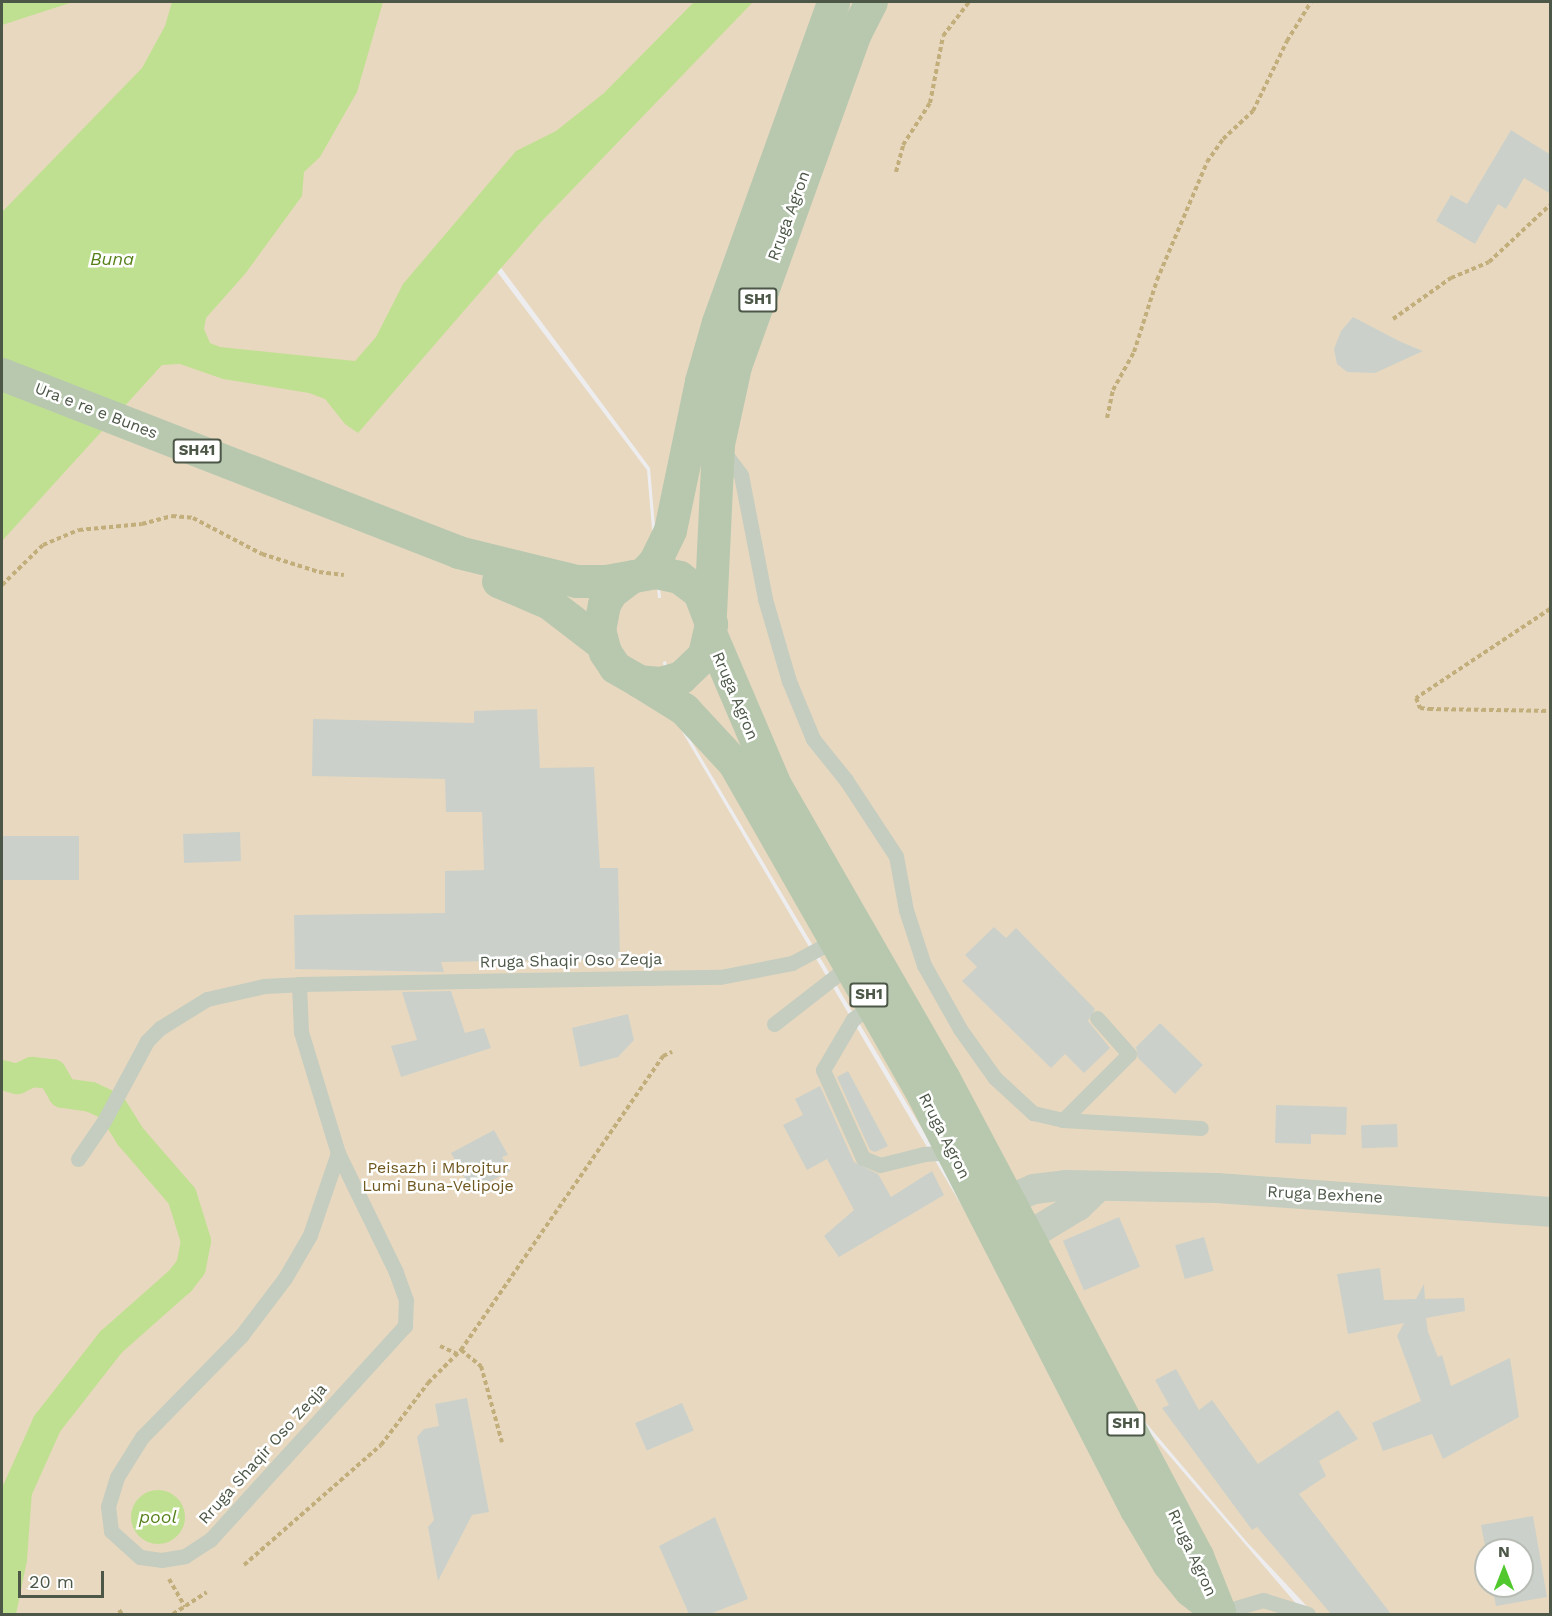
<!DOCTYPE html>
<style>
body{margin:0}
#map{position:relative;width:1552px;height:1616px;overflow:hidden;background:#ededef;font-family:"Work Sans",sans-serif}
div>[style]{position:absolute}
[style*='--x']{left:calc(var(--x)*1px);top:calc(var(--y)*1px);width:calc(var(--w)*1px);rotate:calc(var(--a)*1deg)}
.green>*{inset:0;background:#e8d8bf}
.water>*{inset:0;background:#c0e091}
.round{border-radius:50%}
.canal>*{height:30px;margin:-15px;padding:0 15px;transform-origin:15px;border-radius:15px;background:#c0e091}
.building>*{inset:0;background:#cbd1ca;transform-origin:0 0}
.path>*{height:4px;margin-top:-2px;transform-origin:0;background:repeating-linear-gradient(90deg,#c2ae7b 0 4.5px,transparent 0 7.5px)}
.service>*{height:15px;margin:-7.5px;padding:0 7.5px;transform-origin:7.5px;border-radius:7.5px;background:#c4cdbf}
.minor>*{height:30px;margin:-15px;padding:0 15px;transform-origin:15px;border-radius:15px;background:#c4cdbf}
.primary>*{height:33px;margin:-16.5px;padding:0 16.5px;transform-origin:16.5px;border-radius:16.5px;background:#b7c8af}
span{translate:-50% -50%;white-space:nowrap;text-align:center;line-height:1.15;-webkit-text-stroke:5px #fff;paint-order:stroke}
.shield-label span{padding:2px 4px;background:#fff;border:2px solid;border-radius:4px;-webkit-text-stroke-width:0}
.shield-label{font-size:15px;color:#4c5747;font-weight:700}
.street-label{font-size:16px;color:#4c5747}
.park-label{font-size:16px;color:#705821}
.water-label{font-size:18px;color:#57811a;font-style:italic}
.frame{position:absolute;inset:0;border:3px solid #4c5747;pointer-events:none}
.north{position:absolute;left:1474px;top:1538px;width:60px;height:60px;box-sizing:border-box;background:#fff;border:2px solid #b7bcb5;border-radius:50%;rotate:0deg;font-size:16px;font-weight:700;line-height:24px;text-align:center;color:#4c5747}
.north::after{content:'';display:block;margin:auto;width:21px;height:27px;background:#51c82e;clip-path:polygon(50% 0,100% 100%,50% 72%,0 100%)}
.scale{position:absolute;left:18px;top:1571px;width:86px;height:27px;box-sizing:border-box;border:3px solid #4c5747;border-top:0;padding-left:8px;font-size:18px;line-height:21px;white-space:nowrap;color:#4c5747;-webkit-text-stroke:4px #fff;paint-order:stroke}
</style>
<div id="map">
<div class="green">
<div style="clip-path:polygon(evenodd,2px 2px,1550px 2px,1550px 1614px,1314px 1614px,1246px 1541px,981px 1228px,674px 712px,666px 661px,663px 662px,667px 706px,976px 1230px,1305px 1614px,2px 1614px,2px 2px,499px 265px,650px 468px,661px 598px,658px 598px,647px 470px,495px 269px,499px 265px,2px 2px,1486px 1550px,1522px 1550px,1522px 1586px,1486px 1586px,1486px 1550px)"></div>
</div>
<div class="water">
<div style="clip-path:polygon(2px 2px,73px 2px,2px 25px)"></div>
<div style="clip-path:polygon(172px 2px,383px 2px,357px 92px,320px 157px,304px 172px,302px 196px,245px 274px,206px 318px,204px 329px,210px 343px,220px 347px,355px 361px,376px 337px,403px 284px,516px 151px,556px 131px,604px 93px,694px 2px,753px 2px,542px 221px,358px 433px,345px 424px,325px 399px,309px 393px,223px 379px,180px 364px,162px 365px,2px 541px,2px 212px,142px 68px,165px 26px)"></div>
<div class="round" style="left:131px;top:1490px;width:54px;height:54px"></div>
</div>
<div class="canal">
<div style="--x:2;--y:1075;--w:16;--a:15"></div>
<div style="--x:17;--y:1079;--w:17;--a:-25"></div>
<div style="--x:32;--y:1072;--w:20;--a:6"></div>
<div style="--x:52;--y:1074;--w:22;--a:60"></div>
<div style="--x:63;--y:1093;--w:28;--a:8"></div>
<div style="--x:91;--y:1097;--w:23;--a:25"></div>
<div style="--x:112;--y:1107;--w:34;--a:58"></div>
<div style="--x:130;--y:1136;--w:79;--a:49.1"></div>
<div style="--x:182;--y:1196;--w:47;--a:72.7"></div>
<div style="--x:196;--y:1241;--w:26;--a:101"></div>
<div style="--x:191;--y:1267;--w:18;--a:128"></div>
<div style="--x:180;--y:1281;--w:92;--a:138.5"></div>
<div style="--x:111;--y:1342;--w:104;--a:128"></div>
<div style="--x:47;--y:1424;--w:73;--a:114.1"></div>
<div style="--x:17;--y:1491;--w:68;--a:94.2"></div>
<div style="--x:12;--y:1559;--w:50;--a:101.5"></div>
</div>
<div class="building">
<div style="clip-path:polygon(1511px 130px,1551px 155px,1551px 194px,1524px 178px,1506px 209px,1498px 204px,1475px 244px,1436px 221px,1451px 195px,1467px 204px)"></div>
<div style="clip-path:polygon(1353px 317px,1401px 342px,1423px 351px,1375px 373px,1347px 372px,1337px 364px,1334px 349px,1341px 331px)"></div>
<div style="clip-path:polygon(537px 709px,540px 768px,594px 767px,600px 868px,618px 868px,620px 959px,441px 962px,444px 972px,295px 969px,294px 915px,445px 913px,445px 871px,484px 870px,482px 812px,446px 812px,445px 779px,312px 776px,313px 719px,474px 723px,474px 711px)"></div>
<div style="left:240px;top:832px;width:29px;height:57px;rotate:88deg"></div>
<div style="left:79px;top:836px;width:44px;height:77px;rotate:90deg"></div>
<div style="clip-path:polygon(994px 927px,1006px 938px,1016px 928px,1095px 1009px,1088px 1021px,1110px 1048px,1084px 1073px,1065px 1054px,1051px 1068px,962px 981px,977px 967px,965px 955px)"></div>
<div style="clip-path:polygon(451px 991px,465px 1033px,484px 1028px,491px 1048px,401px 1077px,391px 1046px,417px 1040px,402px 992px)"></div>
<div style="clip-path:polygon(628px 1014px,634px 1040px,618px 1057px,580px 1067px,572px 1028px)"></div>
<div style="clip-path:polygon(1160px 1023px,1203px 1065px,1175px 1094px,1138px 1058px,1136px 1047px)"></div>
<div style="clip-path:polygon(848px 1071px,888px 1146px,875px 1152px,870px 1150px,837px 1077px)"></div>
<div style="clip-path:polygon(820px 1086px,854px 1162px,878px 1174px,891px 1197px,932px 1171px,944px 1195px,839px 1257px,824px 1236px,854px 1210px,827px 1159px,807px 1170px,783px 1125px,803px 1115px,795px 1099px)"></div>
<div style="clip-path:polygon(1276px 1105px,1347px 1107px,1346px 1135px,1311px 1134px,1311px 1144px,1275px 1143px)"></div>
<div style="left:1397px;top:1124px;width:23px;height:36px;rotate:88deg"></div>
<div style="clip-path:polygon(494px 1130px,508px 1155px,502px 1157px,510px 1171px,472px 1191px,451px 1153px)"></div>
<div style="left:1119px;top:1217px;width:54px;height:61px;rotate:67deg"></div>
<div style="left:1204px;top:1237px;width:35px;height:30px;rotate:74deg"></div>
<div style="clip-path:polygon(1380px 1268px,1384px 1300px,1416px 1299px,1424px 1284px,1425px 1299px,1464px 1298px,1465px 1311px,1426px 1318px,1428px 1332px,1438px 1357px,1442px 1355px,1451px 1386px,1510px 1358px,1519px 1417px,1443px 1459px,1432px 1434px,1383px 1451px,1372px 1423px,1421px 1401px,1397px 1336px,1404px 1323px,1348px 1334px,1337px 1274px)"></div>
<div style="clip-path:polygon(1176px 1369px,1199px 1410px,1212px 1400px,1258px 1464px,1338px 1410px,1358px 1439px,1319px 1461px,1326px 1476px,1299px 1494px,1391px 1614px,1331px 1614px,1257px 1527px,1252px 1530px,1162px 1408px,1169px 1405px,1155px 1380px)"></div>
<div style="clip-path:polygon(467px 1398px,489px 1512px,472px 1515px,438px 1581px,428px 1527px,434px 1520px,417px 1437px,424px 1429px,439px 1426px,435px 1404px)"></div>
<div style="left:682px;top:1403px;width:30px;height:51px;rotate:67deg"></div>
<div style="clip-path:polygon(1533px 1516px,1547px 1597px,1496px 1606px,1492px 1586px,1522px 1586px,1522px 1550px,1486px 1551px,1481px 1525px)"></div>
<div style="clip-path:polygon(715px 1517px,748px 1599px,710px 1614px,689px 1614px,659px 1546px)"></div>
</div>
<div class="path">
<div style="--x:896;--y:172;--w:28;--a:-75"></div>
<div style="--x:903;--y:145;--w:50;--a:-57.3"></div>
<div style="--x:930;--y:103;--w:68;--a:-79"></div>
<div style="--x:943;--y:36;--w:43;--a:-52.6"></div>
<div style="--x:1393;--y:319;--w:71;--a:-35.3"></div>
<div style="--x:1451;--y:278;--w:41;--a:-22.8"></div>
<div style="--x:1489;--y:262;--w:83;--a:-43.1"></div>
<div style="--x:1107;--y:418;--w:29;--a:-78"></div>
<div style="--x:1113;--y:390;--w:43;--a:-61.1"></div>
<div style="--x:1134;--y:352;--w:76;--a:-72.3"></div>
<div style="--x:1157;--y:280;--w:128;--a:-67"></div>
<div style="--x:1207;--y:162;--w:28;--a:-55"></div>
<div style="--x:1223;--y:139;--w:41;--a:-43"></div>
<div style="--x:1253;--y:111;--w:78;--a:-64.1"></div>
<div style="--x:1287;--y:41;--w:46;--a:-58.4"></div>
<div style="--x:2;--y:585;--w:57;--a:-44.3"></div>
<div style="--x:43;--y:545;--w:39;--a:-23"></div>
<div style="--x:79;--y:530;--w:63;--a:-5.4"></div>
<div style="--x:142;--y:524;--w:31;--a:-15"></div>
<div style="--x:172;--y:516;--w:21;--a:5"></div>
<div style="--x:193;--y:518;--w:78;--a:27.6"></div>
<div style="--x:262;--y:554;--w:60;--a:17.5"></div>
<div style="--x:319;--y:572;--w:25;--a:7"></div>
<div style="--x:1550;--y:609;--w:161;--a:146.4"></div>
<div style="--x:1416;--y:698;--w:11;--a:68"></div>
<div style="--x:1420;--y:708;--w:9;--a:6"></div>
<div style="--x:1429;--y:709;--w:121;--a:0.9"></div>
<div style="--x:440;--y:1346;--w:19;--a:25"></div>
<div style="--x:461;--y:1350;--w:26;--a:39"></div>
<div style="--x:481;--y:1366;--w:79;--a:74.6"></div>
<div style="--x:244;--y:1565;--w:182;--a:-41.2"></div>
<div style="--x:381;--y:1445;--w:78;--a:-52.8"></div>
<div style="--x:428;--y:1383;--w:47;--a:-45"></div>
<div style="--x:461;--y:1350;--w:357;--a:-55.5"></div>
<div style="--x:663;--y:1056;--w:10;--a:-24"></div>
<div style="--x:169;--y:1579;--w:32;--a:60"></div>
<div style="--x:119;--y:1610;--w:5;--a:53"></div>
<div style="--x:173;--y:1614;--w:40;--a:-32.9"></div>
</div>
<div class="service">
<div style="--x:720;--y:447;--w:35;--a:53"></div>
<div style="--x:741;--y:475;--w:126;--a:79"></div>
<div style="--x:765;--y:599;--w:85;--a:73.7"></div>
<div style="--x:789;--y:681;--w:63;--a:67.5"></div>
<div style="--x:813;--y:739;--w:53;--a:51.2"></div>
<div style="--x:846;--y:780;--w:91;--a:56.7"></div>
<div style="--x:896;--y:856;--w:55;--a:79.5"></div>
<div style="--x:906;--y:910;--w:58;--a:71.9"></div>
<div style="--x:924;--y:965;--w:73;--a:60.6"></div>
<div style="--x:960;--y:1029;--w:60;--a:54.5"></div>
<div style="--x:995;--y:1078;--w:52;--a:42.6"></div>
<div style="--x:1033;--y:1113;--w:31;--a:13"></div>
<div style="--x:1063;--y:1120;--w:138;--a:3.3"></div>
<div style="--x:873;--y:1004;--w:25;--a:143"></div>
<div style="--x:853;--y:1019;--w:59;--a:120.5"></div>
<div style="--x:823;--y:1070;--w:97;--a:65.6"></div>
<div style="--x:863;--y:1158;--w:18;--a:22"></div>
<div style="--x:880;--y:1165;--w:45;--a:-14"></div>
<div style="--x:924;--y:1154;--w:29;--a:-4"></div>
<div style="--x:774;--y:1024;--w:98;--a:-37.9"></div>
<div style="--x:1063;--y:1120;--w:93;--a:-45"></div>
<div style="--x:1129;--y:1054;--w:48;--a:-131.6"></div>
<div style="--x:338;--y:1153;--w:87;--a:108.9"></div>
<div style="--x:310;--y:1235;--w:50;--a:120.2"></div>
<div style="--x:285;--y:1278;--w:73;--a:127.2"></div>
<div style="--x:241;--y:1336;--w:141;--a:134.4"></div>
<div style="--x:142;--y:1437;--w:47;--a:122"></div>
<div style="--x:117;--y:1477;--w:30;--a:107"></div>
<div style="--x:108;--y:1506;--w:25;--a:83"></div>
<div style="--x:111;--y:1531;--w:39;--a:42"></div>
<div style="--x:140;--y:1557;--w:21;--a:8"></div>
<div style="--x:161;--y:1560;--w:24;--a:-9"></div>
<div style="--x:185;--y:1556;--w:30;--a:-33"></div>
<div style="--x:210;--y:1540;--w:290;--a:-47.7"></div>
<div style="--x:405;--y:1326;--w:26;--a:-88"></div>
<div style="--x:406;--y:1300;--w:30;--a:-110"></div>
<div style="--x:396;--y:1272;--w:132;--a:-116"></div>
<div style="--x:338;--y:1153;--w:127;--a:-107"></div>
<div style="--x:301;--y:1032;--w:48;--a:-92.4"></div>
<div style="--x:299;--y:984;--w:421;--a:-1"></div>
<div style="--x:720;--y:977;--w:73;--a:-11"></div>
<div style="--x:792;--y:963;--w:51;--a:-28.1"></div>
<div style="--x:78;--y:1159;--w:46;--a:-55.6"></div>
<div style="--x:104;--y:1121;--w:91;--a:-61.7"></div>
<div style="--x:147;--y:1041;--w:18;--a:-45"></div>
<div style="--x:160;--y:1028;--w:55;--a:-31.7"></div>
<div style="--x:207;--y:999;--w:58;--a:-12.8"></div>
<div style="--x:264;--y:986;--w:35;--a:-3"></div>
<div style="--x:1219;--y:1613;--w:46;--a:-16.5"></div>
<div style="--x:1263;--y:1600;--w:47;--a:17.3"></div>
</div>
<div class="minor">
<div style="--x:986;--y:1209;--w:52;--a:-22.6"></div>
<div style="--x:1034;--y:1189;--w:32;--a:-7"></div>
<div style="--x:1066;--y:1185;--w:151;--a:1.1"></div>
<div style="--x:1217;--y:1188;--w:334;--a:4.1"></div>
<div style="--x:1008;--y:1248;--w:82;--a:-31"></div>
<div style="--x:1078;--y:1206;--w:29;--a:-44"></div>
</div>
<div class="primary">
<div style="--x:2;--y:374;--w:490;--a:21.3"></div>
<div style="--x:458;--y:552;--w:122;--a:13.8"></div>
<div style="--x:576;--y:581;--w:30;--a:0"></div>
<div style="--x:606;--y:581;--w:51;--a:-10.2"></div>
<div style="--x:656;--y:572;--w:24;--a:12"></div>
<div style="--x:679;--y:577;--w:25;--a:37"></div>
<div style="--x:699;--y:592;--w:34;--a:69"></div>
<div style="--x:711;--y:624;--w:32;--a:103"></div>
<div style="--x:704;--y:655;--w:32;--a:136"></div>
<div style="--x:681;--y:677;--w:22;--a:164"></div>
<div style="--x:660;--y:683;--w:21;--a:-175"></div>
<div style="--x:639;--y:681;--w:28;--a:-150"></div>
<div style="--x:615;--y:667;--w:18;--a:-124"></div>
<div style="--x:605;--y:652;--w:23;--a:-105"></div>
<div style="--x:599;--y:630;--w:26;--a:-79"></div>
<div style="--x:604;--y:604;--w:14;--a:-60"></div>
<div style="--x:611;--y:592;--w:26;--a:-37"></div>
<div style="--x:644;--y:573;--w:16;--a:-47"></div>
<div style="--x:655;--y:561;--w:34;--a:-64"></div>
<div style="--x:670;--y:530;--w:152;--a:-78.2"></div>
<div style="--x:701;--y:381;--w:61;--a:-73.9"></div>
<div style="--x:718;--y:322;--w:340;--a:-70.2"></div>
<div style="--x:498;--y:581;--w:56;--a:23.3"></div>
<div style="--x:549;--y:603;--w:66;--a:37.6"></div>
<div style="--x:710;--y:614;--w:170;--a:-87.3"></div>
<div style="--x:718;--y:444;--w:80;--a:-77.7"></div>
<div style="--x:735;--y:366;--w:354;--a:-70.2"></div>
<div style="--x:855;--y:33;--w:35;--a:-63"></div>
<div style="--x:711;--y:635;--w:163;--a:66.9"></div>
<div style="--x:775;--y:785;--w:339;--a:60.1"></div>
<div style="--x:944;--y:1079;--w:540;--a:62.06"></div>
<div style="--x:1197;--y:1556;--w:59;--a:68.2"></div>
<div style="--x:639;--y:681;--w:53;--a:31.9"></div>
<div style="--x:684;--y:709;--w:74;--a:47.2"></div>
<div style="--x:734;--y:763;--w:373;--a:60.3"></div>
<div style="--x:919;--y:1087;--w:475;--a:62.8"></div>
<div style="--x:1136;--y:1509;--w:63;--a:59.3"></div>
<div style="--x:1168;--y:1563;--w:35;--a:51"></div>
<div style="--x:1190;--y:1590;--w:37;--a:38"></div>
</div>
<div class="shield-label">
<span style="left:758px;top:300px">SH1</span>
<span style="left:197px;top:451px">SH41</span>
<span style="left:869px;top:995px">SH1</span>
<span style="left:1126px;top:1424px">SH1</span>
</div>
<div class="street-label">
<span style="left:789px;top:216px;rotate:-70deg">Rruga Agron</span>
<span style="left:96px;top:411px;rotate:21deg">Ura e re e Bunes</span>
<span style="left:735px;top:696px;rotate:67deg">Rruga Agron</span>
<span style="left:571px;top:961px;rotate:-1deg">Rruga Shaqir Oso Zeqja</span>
<span style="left:944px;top:1136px;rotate:63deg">Rruga Agron</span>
<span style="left:1325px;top:1195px;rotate:3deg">Rruga Bexhene</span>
<span style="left:263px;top:1454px;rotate:-48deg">Rruga Shaqir Oso Zeqja</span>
<span style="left:1192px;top:1553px;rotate:65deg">Rruga Agron</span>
</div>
<div class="park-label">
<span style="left:438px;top:1177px">Peisazh i Mbrojtur<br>Lumi Buna-Velipoje</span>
</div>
<div class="water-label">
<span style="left:112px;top:259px">Buna</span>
<span style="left:158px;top:1517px">pool</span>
</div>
<div class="frame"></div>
<div class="north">N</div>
<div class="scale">20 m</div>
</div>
